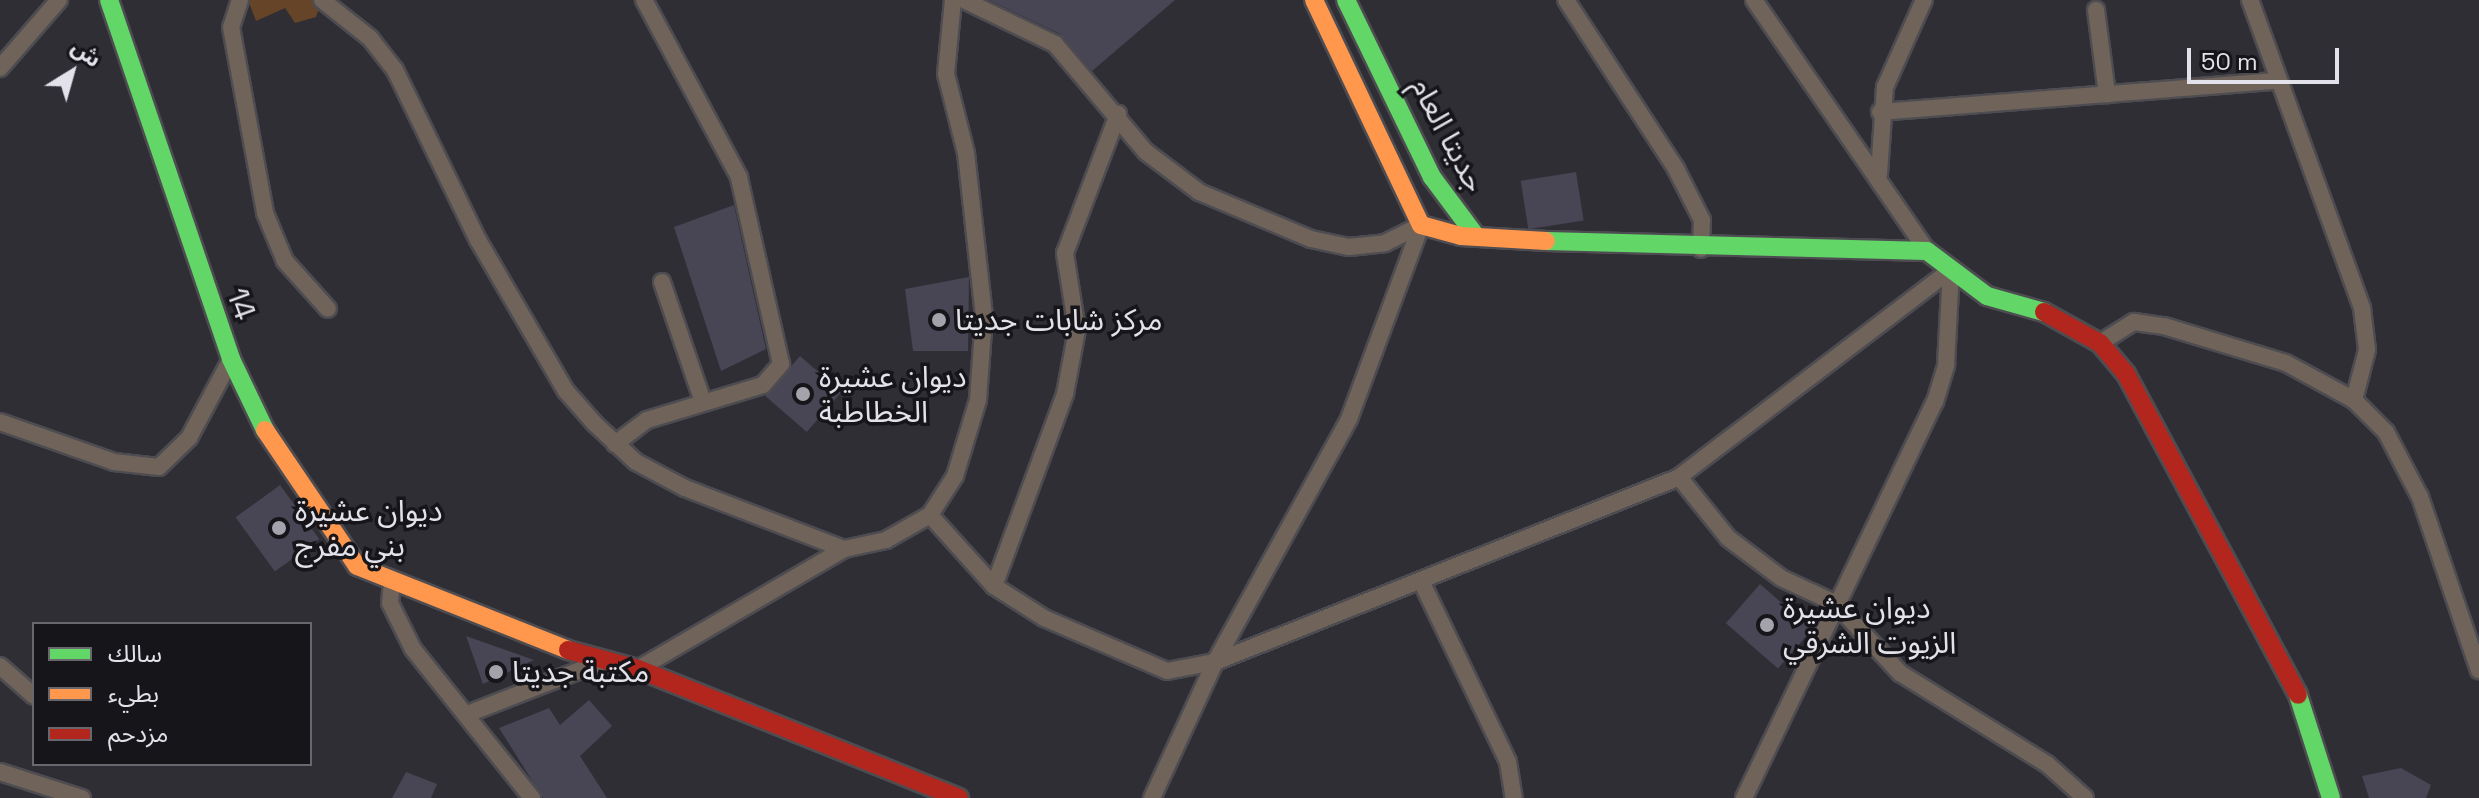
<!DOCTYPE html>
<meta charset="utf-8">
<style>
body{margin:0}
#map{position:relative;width:2479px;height:798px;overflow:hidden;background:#2f2e35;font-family:"Space Grotesk","Noto Sans Arabic",sans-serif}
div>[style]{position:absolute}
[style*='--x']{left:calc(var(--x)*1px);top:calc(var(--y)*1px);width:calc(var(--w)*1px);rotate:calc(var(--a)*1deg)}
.green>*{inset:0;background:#654428}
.building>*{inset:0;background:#484555;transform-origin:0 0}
.roads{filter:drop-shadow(2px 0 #4d4c51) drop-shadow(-2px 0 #4d4c51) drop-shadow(0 2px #4d4c51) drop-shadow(0 -2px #4d4c51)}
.street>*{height:16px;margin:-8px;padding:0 8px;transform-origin:8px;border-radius:8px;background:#70635a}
.fast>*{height:18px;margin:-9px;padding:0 9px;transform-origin:9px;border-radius:9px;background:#63d668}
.slow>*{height:18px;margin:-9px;padding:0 9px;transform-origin:9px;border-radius:9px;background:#ff974d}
.jam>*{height:18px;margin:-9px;padding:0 9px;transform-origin:9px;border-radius:9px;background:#b3261e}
.dots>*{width:22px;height:22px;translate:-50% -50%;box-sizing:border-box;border:4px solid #15151a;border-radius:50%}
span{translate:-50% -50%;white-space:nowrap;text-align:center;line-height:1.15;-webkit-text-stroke:7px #15151a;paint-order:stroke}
.street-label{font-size:30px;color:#e3e2ea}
.poi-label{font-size:30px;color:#e3e2ea}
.left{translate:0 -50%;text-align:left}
.legend{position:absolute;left:32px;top:622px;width:280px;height:144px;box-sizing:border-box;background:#15151a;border:2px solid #67676d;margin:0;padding:10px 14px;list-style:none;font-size:24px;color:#e3e2ea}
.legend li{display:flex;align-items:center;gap:16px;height:40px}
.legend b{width:40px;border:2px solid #67676d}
.north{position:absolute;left:32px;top:32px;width:80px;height:80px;-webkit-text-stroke:6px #15151a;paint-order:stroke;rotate:37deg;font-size:22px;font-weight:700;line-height:32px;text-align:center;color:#e3e2ea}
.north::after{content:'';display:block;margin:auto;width:28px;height:36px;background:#e3e2ea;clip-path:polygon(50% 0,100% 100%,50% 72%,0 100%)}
.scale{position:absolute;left:2187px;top:48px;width:152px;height:36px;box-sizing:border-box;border:4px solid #e3e2ea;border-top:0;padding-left:10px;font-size:24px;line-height:28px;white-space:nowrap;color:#e3e2ea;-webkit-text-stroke:6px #15151a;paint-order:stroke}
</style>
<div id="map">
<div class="green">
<div style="clip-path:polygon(248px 0,322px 0,316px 17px,295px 23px,285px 8px,256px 21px)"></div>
</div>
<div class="building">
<div style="clip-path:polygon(989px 0,1175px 0,1092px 71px,1060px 34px)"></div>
<div style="left:1576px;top:172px;width:49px;height:56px;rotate:81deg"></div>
<div style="clip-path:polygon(734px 205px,766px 349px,721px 371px,674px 227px)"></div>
<div style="clip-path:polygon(969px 277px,968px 351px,913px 351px,905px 289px)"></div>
<div style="left:800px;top:356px;width:55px;height:53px;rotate:41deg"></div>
<div style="left:280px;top:485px;width:67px;height:55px;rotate:54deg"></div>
<div style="left:1760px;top:584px;width:69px;height:52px;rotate:41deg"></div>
<div style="clip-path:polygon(466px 636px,534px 660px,483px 684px)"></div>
<div style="clip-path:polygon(589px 700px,612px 726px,580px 756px,607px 798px,543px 798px,499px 728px,549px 708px,560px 725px)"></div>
<div style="clip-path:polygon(2401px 768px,2431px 785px,2426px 798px,2369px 798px,2362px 776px)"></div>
<div style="clip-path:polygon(406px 772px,437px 784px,431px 798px,392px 798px)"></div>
</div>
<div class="roads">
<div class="street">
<div style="--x:240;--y:0;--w:28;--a:108"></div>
<div style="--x:231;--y:27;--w:189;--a:79.6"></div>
<div style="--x:265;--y:213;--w:52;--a:67.4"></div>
<div style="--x:285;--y:261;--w:64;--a:48.1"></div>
<div style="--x:322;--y:0;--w:61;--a:38.4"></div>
<div style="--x:370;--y:38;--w:41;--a:52"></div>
<div style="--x:395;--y:70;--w:189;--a:64"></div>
<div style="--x:478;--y:240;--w:175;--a:59.8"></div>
<div style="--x:566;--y:391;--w:43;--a:48.8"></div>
<div style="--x:594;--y:423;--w:57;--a:42.9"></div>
<div style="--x:636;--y:462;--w:55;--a:28"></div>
<div style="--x:685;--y:488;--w:170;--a:21"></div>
<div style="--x:964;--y:0;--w:101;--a:25.8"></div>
<div style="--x:1055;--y:44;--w:141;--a:49.9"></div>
<div style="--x:1146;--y:152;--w:66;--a:37"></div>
<div style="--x:1199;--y:192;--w:121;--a:22.8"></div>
<div style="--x:1311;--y:239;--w:39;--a:12"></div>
<div style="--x:1349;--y:247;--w:36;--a:-6"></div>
<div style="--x:1385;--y:243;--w:40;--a:-26.6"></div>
<div style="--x:1566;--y:0;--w:202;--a:56.9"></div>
<div style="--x:1676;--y:169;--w:57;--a:63"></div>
<div style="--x:1702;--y:220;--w:29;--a:92"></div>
<div style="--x:1754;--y:0;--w:305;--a:55.4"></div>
<div style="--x:2250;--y:0;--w:328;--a:70"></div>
<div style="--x:2362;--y:308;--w:42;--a:83.2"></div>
<div style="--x:2367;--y:350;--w:52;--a:104.6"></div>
<div style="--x:2096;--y:10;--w:85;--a:82.5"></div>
<div style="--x:0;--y:68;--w:90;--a:-49.1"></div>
<div style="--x:1880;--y:112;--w:395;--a:-4.5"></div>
<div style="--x:1879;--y:174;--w:87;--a:-86.1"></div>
<div style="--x:1885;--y:87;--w:95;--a:-65.9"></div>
<div style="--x:662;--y:282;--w:127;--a:71.1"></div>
<div style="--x:2100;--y:343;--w:40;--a:-32"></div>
<div style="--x:2134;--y:322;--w:30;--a:8"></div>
<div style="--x:2164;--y:326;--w:127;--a:16.9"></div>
<div style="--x:2286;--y:363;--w:77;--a:28.6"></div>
<div style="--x:2354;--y:400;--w:45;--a:45"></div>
<div style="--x:2386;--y:432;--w:73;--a:62.4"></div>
<div style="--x:2420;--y:497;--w:183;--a:71.2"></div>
<div style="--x:0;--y:422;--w:121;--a:19.3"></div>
<div style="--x:114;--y:462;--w:45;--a:6.3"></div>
<div style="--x:159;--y:467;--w:42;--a:-44"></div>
<div style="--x:189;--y:438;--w:89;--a:-62"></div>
<div style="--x:615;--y:444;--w:40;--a:-37"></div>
<div style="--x:647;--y:420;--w:121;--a:-16.8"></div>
<div style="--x:763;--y:385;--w:28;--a:-49"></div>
<div style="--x:781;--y:364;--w:192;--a:-102.7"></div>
<div style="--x:739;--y:177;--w:201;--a:-118.2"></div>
<div style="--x:1679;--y:477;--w:78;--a:51.2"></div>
<div style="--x:1728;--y:538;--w:66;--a:37"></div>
<div style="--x:1781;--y:578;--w:60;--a:24.8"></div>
<div style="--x:1835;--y:603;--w:96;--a:47.1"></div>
<div style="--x:1900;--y:673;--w:173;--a:31.8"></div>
<div style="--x:2047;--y:764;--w:51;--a:41.8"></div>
<div style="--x:930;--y:515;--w:96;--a:48"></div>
<div style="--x:994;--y:586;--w:59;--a:32.6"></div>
<div style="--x:1044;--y:618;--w:134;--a:23.3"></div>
<div style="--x:1167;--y:671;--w:49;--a:-10.6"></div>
<div style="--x:1215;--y:662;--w:500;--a:-21.7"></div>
<div style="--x:1679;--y:477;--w:342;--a:-37.3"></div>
<div style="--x:392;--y:581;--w:22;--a:95"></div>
<div style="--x:390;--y:603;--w:51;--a:63.4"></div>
<div style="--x:413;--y:649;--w:191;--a:51.4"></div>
<div style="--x:1423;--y:585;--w:196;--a:64.3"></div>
<div style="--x:1508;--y:762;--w:36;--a:81"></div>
<div style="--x:994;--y:586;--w:205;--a:-69.7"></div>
<div style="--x:1065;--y:394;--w:65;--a:-79.4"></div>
<div style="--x:1077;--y:330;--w:78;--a:-98.9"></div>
<div style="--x:1065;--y:253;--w:149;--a:-69.1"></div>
<div style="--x:0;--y:666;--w:45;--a:41.4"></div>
<div style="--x:638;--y:669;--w:238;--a:-30.2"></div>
<div style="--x:844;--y:549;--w:43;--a:-12.1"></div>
<div style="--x:886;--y:540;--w:51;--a:-29.6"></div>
<div style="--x:930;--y:515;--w:46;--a:-57.3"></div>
<div style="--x:955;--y:476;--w:79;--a:-73.2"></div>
<div style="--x:978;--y:400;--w:84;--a:-85.9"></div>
<div style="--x:984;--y:316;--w:164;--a:-96.3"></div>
<div style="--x:966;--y:153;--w:81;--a:-104.2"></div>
<div style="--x:946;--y:74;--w:74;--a:-84.6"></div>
<div style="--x:470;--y:713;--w:146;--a:-21.3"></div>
<div style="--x:0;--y:772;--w:86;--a:17.6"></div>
<div style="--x:1152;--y:798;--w:150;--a:-65.1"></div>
<div style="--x:1215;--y:662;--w:277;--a:-61.1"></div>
<div style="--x:1349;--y:419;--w:207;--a:-69.6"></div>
<div style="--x:1744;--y:798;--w:440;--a:-64.3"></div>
<div style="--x:1935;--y:402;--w:39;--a:-73"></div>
<div style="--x:1946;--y:365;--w:95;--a:-87"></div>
</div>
<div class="fast">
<div style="--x:109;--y:0;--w:379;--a:71.2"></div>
<div style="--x:231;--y:359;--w:79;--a:64.4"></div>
<div style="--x:1346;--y:0;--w:197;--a:64.1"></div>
<div style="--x:1432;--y:177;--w:74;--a:53.3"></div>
<div style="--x:1546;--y:241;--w:381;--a:1.5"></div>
<div style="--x:1927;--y:251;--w:75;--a:36.9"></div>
<div style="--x:1987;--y:296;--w:59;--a:15.7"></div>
<div style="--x:2298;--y:695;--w:108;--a:72.2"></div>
</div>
<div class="slow">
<div style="--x:1314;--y:0;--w:249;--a:64.6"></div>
<div style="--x:1421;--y:225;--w:41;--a:15.4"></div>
<div style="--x:1461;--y:236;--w:85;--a:3.4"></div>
<div style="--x:265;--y:430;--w:164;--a:55.9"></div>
<div style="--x:357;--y:566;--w:227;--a:21.7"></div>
</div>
<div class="jam">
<div style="--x:2044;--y:312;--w:64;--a:29"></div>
<div style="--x:2100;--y:343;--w:40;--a:50"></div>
<div style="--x:2126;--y:374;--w:364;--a:61.8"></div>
<div style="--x:568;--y:650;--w:73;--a:15.2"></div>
<div style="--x:638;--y:669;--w:346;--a:21.9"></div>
</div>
</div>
<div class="dots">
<div style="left:939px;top:320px;background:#a4a3ab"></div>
<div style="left:803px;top:394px;background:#a4a3ab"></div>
<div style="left:279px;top:528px;background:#a4a3ab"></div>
<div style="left:1767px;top:625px;background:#a4a3ab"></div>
<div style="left:496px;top:672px;background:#a4a3ab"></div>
</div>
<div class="street-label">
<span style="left:1448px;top:135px;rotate:62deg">جديتا العام</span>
<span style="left:241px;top:304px;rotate:70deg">14</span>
</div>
<div class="poi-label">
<span class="left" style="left:955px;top:320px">مركز شابات جديتا</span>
<span class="left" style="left:819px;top:394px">ديوان عشيرة<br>الخطاطبة</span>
<span class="left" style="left:295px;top:528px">ديوان عشيرة<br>بني مفرج</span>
<span class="left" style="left:1783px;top:625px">ديوان عشيرة<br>الزيوت الشرقي</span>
<span class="left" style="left:512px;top:672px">مكتبة جديتا</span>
</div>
<ul class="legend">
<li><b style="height:10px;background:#63d668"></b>سالك</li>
<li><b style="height:10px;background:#ff974d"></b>بطيء</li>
<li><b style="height:10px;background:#b3261e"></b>مزدحم</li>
</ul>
<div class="north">ش</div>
<div class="scale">50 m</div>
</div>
